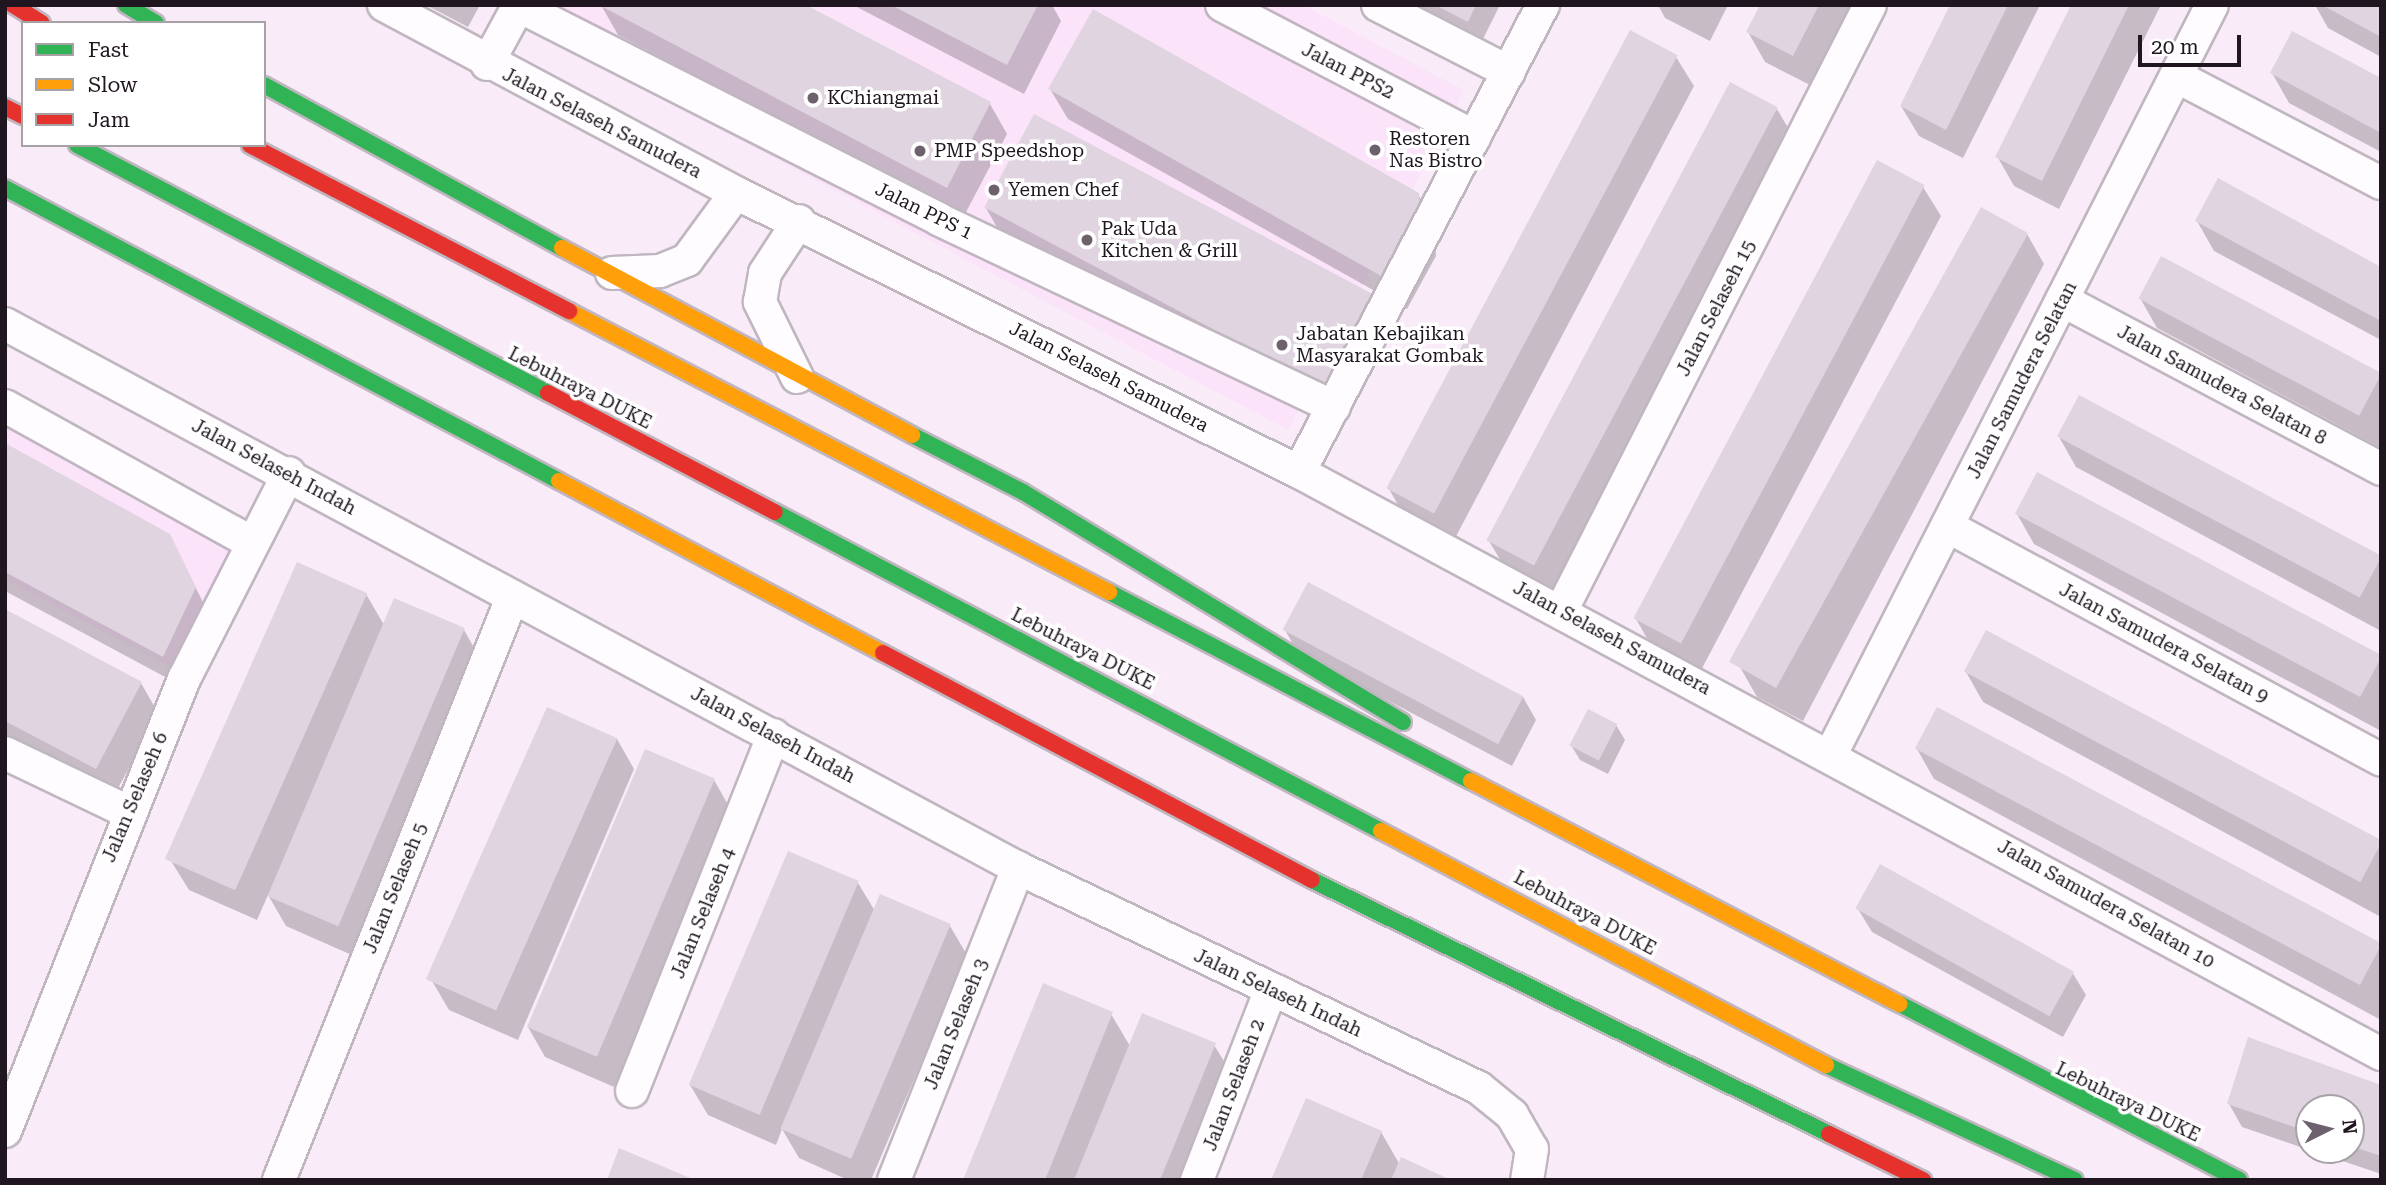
<!DOCTYPE html>
<style>
body{margin:0}
#map{position:relative;width:2386px;height:1185px;overflow:hidden;background:#f9ecf8;font-family:"Roboto Serif",serif}
div>[style]{position:absolute}
[style*='--x']{left:calc(var(--x)*1px);top:calc(var(--y)*1px);width:calc(var(--w)*1px);rotate:calc(var(--a)*1deg)}
.built>*{inset:0;background:#fbe3fa}
.shadow>*{inset:0;background:#0003}
.building>*{inset:0;background:#dfd4df;transform-origin:0 0}
.roads{filter:drop-shadow(2px 0 #c0b6c0) drop-shadow(-2px 0 #c0b6c0) drop-shadow(0 2px #c0b6c0) drop-shadow(0 -2px #c0b6c0)}
.street>*{height:32px;margin:-16px;padding:0 16px;transform-origin:16px;border-radius:16px;background:#fefcfe}
.fast>*{height:16px;margin:-8px;padding:0 8px;transform-origin:8px;border-radius:8px;background:#30b455}
.slow>*{height:16px;margin:-8px;padding:0 8px;transform-origin:8px;border-radius:8px;background:#ff9f0a}
.jam>*{height:16px;margin:-8px;padding:0 8px;transform-origin:8px;border-radius:8px;background:#e5322d}
.dots>*{width:19px;height:19px;translate:-50% -50%;box-sizing:border-box;border:4px solid #fff;border-radius:50%}
span{translate:-50% -50%;white-space:nowrap;text-align:center;line-height:1.15;-webkit-text-stroke:7px #fff;paint-order:stroke}
.street-label{font-size:19px;color:#201620}
.poi-label{font-size:19px;color:#201620}
.left{translate:0 -50%;text-align:left}
.frame{position:absolute;inset:0;border:7px solid #201620;pointer-events:none}
.legend{position:absolute;left:21px;top:21px;width:245px;height:126px;box-sizing:border-box;background:#fff;border:2px solid #a6a2a6;margin:0;padding:9px 12px;list-style:none;font-size:21px;color:#201620}
.legend li{display:flex;align-items:center;gap:14px;height:35px}
.legend b{width:35px;border:2px solid #a6a2a6}
.north{position:absolute;left:2295px;top:1094px;width:70px;height:70px;box-sizing:border-box;background:#fff;border:2px solid #a6a2a6;border-radius:50%;rotate:84deg;font-size:19px;font-weight:700;line-height:28px;text-align:center;color:#201620}
.north::after{content:'';display:block;margin:auto;width:24px;height:32px;background:#6c616c;clip-path:polygon(50% 0,100% 100%,50% 72%,0 100%)}
.scale{position:absolute;left:2138px;top:35px;width:103px;height:32px;box-sizing:border-box;border:4px solid #201620;border-top:0;padding-left:9px;font-size:21px;line-height:24px;white-space:nowrap;color:#201620;-webkit-text-stroke:5px #fff;paint-order:stroke}
</style>
<div id="map">
<div class="built">
<div style="clip-path:polygon(541px 5px,1303px 5px,1464px 90px,1288px 430px,529px 29px)"></div>
<div style="clip-path:polygon(5px 427px,231px 546px,176px 670px,5px 580px)"></div>
</div>
<div class="shadow">
<div style="clip-path:polygon(426px 5px,480px 5px,468px 27px)"></div>
<div style="clip-path:polygon(601px 5px,990px 104px,1007px 134px,964px 216px,618px 35px)"></div>
<div style="clip-path:polygon(853px 5px,1052px 5px,1061px 21px,1024px 94px)"></div>
<div style="clip-path:polygon(1421px 5px,1500px 5px,1481px 43px,1428px 18px)"></div>
<div style="clip-path:polygon(1658px 5px,1728px 5px,1710px 41px,1665px 18px)"></div>
<div style="clip-path:polygon(1762px 5px,1850px 5px,1810px 85px,1765px 62px,1748px 32px)"></div>
<div style="clip-path:polygon(1952px 5px,2040px 5px,1963px 158px,1919px 136px,1901px 106px)"></div>
<div style="clip-path:polygon(2073px 5px,2161px 5px,2059px 209px,2014px 186px,1997px 156px)"></div>
<div style="clip-path:polygon(2315px 5px,2381px 5px,2381px 57px,2328px 28px)"></div>
<div style="clip-path:polygon(1676px 57px,1694px 86px,1452px 544px,1406px 519px,1389px 489px)"></div>
<div style="clip-path:polygon(2272px 73px,2381px 80px,2381px 152px,2289px 103px)"></div>
<div style="clip-path:polygon(1050px 89px,1418px 194px,1435px 224px,1436px 256px,1407px 309px,1068px 119px)"></div>
<div style="clip-path:polygon(1777px 109px,1794px 138px,1552px 596px,1507px 571px,1489px 541px)"></div>
<div style="clip-path:polygon(1923px 187px,1941px 216px,1699px 674px,1653px 649px,1636px 619px)"></div>
<div style="clip-path:polygon(986px 208px,1372px 296px,1389px 326px,1340px 418px,1003px 238px)"></div>
<div style="clip-path:polygon(2197px 221px,2381px 269px,2381px 340px,2214px 251px)"></div>
<div style="clip-path:polygon(2027px 234px,2044px 264px,1803px 721px,1757px 697px,1740px 667px)"></div>
<div style="clip-path:polygon(2140px 298px,2381px 377px,2381px 448px,2157px 328px)"></div>
<div style="clip-path:polygon(2059px 437px,2381px 560px,2381px 631px,2076px 467px)"></div>
<div style="clip-path:polygon(5px 445px,169px 535px,211px 618px,180px 685px,5px 591px)"></div>
<div style="clip-path:polygon(2017px 514px,2381px 659px,2381px 731px,2034px 544px)"></div>
<div style="clip-path:polygon(366px 594px,384px 625px,464px 630px,481px 660px,354px 956px,286px 926px,268px 895px,257px 920px,189px 890px,171px 861px)"></div>
<div style="clip-path:polygon(5px 611px,141px 683px,158px 713px,113px 798px,5px 740px)"></div>
<div style="clip-path:polygon(1285px 630px,1523px 697px,1536px 720px,1512px 766px,1298px 653px)"></div>
<div style="clip-path:polygon(1966px 672px,2381px 845px,2381px 917px,1983px 702px)"></div>
<div style="clip-path:polygon(1616px 725px,1625px 740px,1608px 774px,1580px 760px,1571px 745px)"></div>
<div style="clip-path:polygon(617px 739px,634px 769px,518px 1040px,449px 1010px,432px 981px)"></div>
<div style="clip-path:polygon(1917px 749px,2381px 948px,2381px 1020px,1934px 779px)"></div>
<div style="clip-path:polygon(714px 780px,731px 810px,614px 1087px,545px 1057px,528px 1027px)"></div>
<div style="clip-path:polygon(858px 883px,875px 911px,950px 926px,967px 955px,871px 1180px,848px 1180px,799px 1158px,782px 1129px,776px 1145px,708px 1115px,690px 1085px)"></div>
<div style="clip-path:polygon(1858px 909px,2072px 972px,2086px 995px,2063px 1037px,1872px 932px)"></div>
<div style="clip-path:polygon(1111px 1014px,1130px 1046px,1214px 1045px,1232px 1074px,1189px 1180px,965px 1180px)"></div>
<div style="clip-path:polygon(2381px 1086px,2381px 1174px,2310px 1150px,2351px 1150px,2351px 1108px,2309px 1108px,2309px 1150px,2242px 1127px,2229px 1104px)"></div>
<div style="clip-path:polygon(1381px 1132px,1400px 1165px,1447px 1180px,1273px 1180px)"></div>
</div>
<div class="building">
<div style="clip-path:polygon(599px 5px,806px 5px,991px 102px,947px 188px)"></div>
<div style="clip-path:polygon(891px 5px,1038px 5px,1007px 65px)"></div>
<div style="clip-path:polygon(1435px 5px,1476px 5px,1468px 22px)"></div>
<div style="clip-path:polygon(1760px 5px,1819px 5px,1793px 56px,1746px 32px)"></div>
<div style="clip-path:polygon(1950px 5px,2008px 5px,1946px 130px,1900px 106px)"></div>
<div style="clip-path:polygon(2071px 5px,2129px 5px,2042px 181px,1995px 157px)"></div>
<div style="clip-path:polygon(2322px 5px,2381px 5px,2381px 37px)"></div>
<div style="clip-path:polygon(1093px 9px,1419px 193px,1420px 225px,1390px 281px,1048px 89px)"></div>
<div style="left:1630px;top:30px;width:54px;height:519px;rotate:28deg"></div>
<div style="clip-path:polygon(2292px 31px,2381px 78px,2381px 133px,2270px 73px)"></div>
<div style="left:1730px;top:82px;width:54px;height:519px;rotate:28deg"></div>
<div style="left:1034px;top:114px;width:384px;height:106px;rotate:28deg"></div>
<div style="left:1877px;top:160px;width:54px;height:519px;rotate:28deg"></div>
<div style="clip-path:polygon(2218px 178px,2381px 267px,2381px 321px,2195px 221px)"></div>
<div style="left:1981px;top:207px;width:54px;height:520px;rotate:29deg"></div>
<div style="left:2161px;top:256px;width:250px;height:48px;rotate:28deg"></div>
<div style="left:2079px;top:395px;width:343px;height:47px;rotate:28deg"></div>
<div style="clip-path:polygon(5px 443px,170px 534px,196px 587px,163px 657px,5px 572px)"></div>
<div style="left:2037px;top:472px;width:391px;height:47px;rotate:28deg"></div>
<div style="left:297px;top:562px;width:77px;height:325px;rotate:24deg"></div>
<div style="left:1308px;top:582px;width:244px;height:54px;rotate:28deg"></div>
<div style="left:394px;top:598px;width:77px;height:324px;rotate:23deg"></div>
<div style="clip-path:polygon(5px 609px,142px 682px,96px 769px,5px 721px)"></div>
<div style="left:1986px;top:630px;width:449px;height:47px;rotate:28deg"></div>
<div style="left:547px;top:707px;width:77px;height:298px;rotate:24deg"></div>
<div style="left:1937px;top:707px;width:504px;height:47px;rotate:28deg"></div>
<div style="left:1588px;top:709px;width:33px;height:41px;rotate:27deg"></div>
<div style="left:645px;top:749px;width:76px;height:302px;rotate:23deg"></div>
<div style="left:788px;top:851px;width:77px;height:254px;rotate:23deg"></div>
<div style="left:1880px;top:864px;width:222px;height:51px;rotate:29deg"></div>
<div style="left:880px;top:894px;width:77px;height:255px;rotate:23deg"></div>
<div style="clip-path:polygon(1043px 983px,1113px 1012px,1045px 1180px,963px 1180px)"></div>
<div style="clip-path:polygon(1142px 1013px,1216px 1043px,1160px 1180px,1074px 1180px)"></div>
<div style="clip-path:polygon(2248px 1037px,2381px 1085px,2381px 1156px,2351px 1146px,2351px 1108px,2309px 1108px,2309px 1132px,2227px 1104px)"></div>
<div style="clip-path:polygon(1306px 1098px,1382px 1131px,1361px 1180px,1271px 1180px)"></div>
<div style="clip-path:polygon(619px 1148px,695px 1180px,607px 1180px)"></div>
<div style="clip-path:polygon(1401px 1157px,1451px 1180px,1391px 1180px)"></div>
</div>
<div class="roads">
<div class="street">
<div style="--x:384;--y:5;--w:399;--a:28.1"></div>
<div style="--x:736;--y:193;--w:628;--a:26.36"></div>
<div style="--x:1299;--y:472;--w:1229;--a:28.28"></div>
<div style="--x:1222;--y:5;--w:285;--a:27.6"></div>
<div style="--x:1378;--y:5;--w:147;--a:27.1"></div>
<div style="--x:519;--y:6;--w:472;--a:26.9"></div>
<div style="--x:940;--y:220;--w:436;--a:25.4"></div>
<div style="--x:487;--y:64;--w:67;--a:-61.5"></div>
<div style="--x:2176;--y:76;--w:231;--a:27.6"></div>
<div style="--x:612;--y:273;--w:48;--a:-2.4"></div>
<div style="--x:660;--y:271;--w:29;--a:-22"></div>
<div style="--x:687;--y:260;--w:83;--a:-53.8"></div>
<div style="--x:2062;--y:300;--w:361;--a:27.9"></div>
<div style="--x:5;--y:324;--w:1150;--a:28.24"></div>
<div style="--x:1018;--y:868;--w:511;--a:25.51"></div>
<div style="--x:1479;--y:1088;--w:43;--a:39.3"></div>
<div style="--x:1512;--y:1115;--w:39;--a:60"></div>
<div style="--x:1532;--y:1149;--w:31;--a:99"></div>
<div style="--x:797;--y:377;--w:84;--a:-116.3"></div>
<div style="--x:760;--y:302;--w:29;--a:-80"></div>
<div style="--x:765;--y:273;--w:62;--a:-56.8"></div>
<div style="--x:5;--y:406;--w:280;--a:29"></div>
<div style="--x:1299;--y:472;--w:527;--a:-62.41"></div>
<div style="--x:1947;--y:526;--w:493;--a:28.3"></div>
<div style="--x:1561;--y:611;--w:680;--a:-62.98"></div>
<div style="--x:5;--y:753;--w:136;--a:25.6"></div>
<div style="--x:1831;--y:754;--w:840;--a:-63.04"></div>
<div style="--x:632;--y:1091;--w:383;--a:-68.3"></div>
<div style="--x:5;--y:1131;--w:486;--a:-68.4"></div>
<div style="--x:184;--y:679;--w:231;--a:-63"></div>
<div style="--x:279;--y:1180;--w:627;--a:-68.18"></div>
<div style="--x:894;--y:1180;--w:336;--a:-68.3"></div>
<div style="--x:1197;--y:1180;--w:205;--a:-68.8"></div>
</div>
<div class="fast">
<div style="--x:126;--y:5;--w:35;--a:31"></div>
<div style="--x:264;--y:85;--w:340;--a:28.7"></div>
<div style="--x:77;--y:145;--w:532;--a:27.77"></div>
<div style="--x:5;--y:188;--w:627;--a:27.87"></div>
<div style="--x:912;--y:435;--w:125;--a:27.2"></div>
<div style="--x:1023;--y:492;--w:444;--a:31.2"></div>
<div style="--x:775;--y:512;--w:685;--a:27.76"></div>
<div style="--x:1109;--y:592;--w:408;--a:27.6"></div>
<div style="--x:1312;--y:880;--w:576;--a:26.16"></div>
<div style="--x:1900;--y:1004;--w:382;--a:27.4"></div>
<div style="--x:1826;--y:1065;--w:274;--a:24.8"></div>
</div>
<div class="slow">
<div style="--x:562;--y:248;--w:397;--a:28.1"></div>
<div style="--x:569;--y:311;--w:609;--a:27.49"></div>
<div style="--x:559;--y:481;--w:367;--a:28"></div>
<div style="--x:1471;--y:781;--w:483;--a:27.5"></div>
<div style="--x:1381;--y:831;--w:503;--a:27.74"></div>
</div>
<div class="jam">
<div style="--x:13;--y:5;--w:34;--a:32"></div>
<div style="--x:5;--y:107;--w:20;--a:27"></div>
<div style="--x:250;--y:145;--w:360;--a:27.5"></div>
<div style="--x:548;--y:393;--w:256;--a:27.7"></div>
<div style="--x:883;--y:653;--w:485;--a:27.9"></div>
<div style="--x:1829;--y:1134;--w:105;--a:26.1"></div>
</div>
</div>
<div class="dots">
<div style="left:813px;top:98px;background:#6c616c"></div>
<div style="left:1375px;top:150px;background:#6c616c"></div>
<div style="left:920px;top:151px;background:#6c616c"></div>
<div style="left:994px;top:190px;background:#6c616c"></div>
<div style="left:1087px;top:240px;background:#6c616c"></div>
<div style="left:1282px;top:345px;background:#6c616c"></div>
</div>
<div class="street-label">
<span style="left:1348px;top:71px;rotate:27deg">Jalan PPS2</span>
<span style="left:602px;top:123px;rotate:27deg">Jalan Selaseh Samudera</span>
<span style="left:924px;top:211px;rotate:26deg">Jalan PPS 1</span>
<span style="left:1716px;top:308px;rotate:-63deg">Jalan Selaseh 15</span>
<span style="left:1109px;top:377px;rotate:27deg">Jalan Selaseh Samudera</span>
<span style="left:2022px;top:380px;rotate:-63deg">Jalan Samudera Selatan</span>
<span style="left:2222px;top:385px;rotate:28deg">Jalan Samudera Selatan 8</span>
<span style="left:580px;top:388px;rotate:27deg">Lebuhraya DUKE</span>
<span style="left:274px;top:467px;rotate:28deg">Jalan Selaseh Indah</span>
<span style="left:1612px;top:638px;rotate:28deg">Jalan Selaseh Samudera</span>
<span style="left:2164px;top:643px;rotate:28deg">Jalan Samudera Selatan 9</span>
<span style="left:1083px;top:649px;rotate:27deg">Lebuhraya DUKE</span>
<span style="left:773px;top:735px;rotate:28deg">Jalan Selaseh Indah</span>
<span style="left:135px;top:797px;rotate:-67deg">Jalan Selaseh 6</span>
<span style="left:395px;top:888px;rotate:-68deg">Jalan Selaseh 5</span>
<span style="left:2106px;top:904px;rotate:29deg">Jalan Samudera Selatan 10</span>
<span style="left:703px;top:913px;rotate:-68deg">Jalan Selaseh 4</span>
<span style="left:1585px;top:913px;rotate:28deg">Lebuhraya DUKE</span>
<span style="left:1278px;top:993px;rotate:25deg">Jalan Selaseh Indah</span>
<span style="left:956px;top:1024px;rotate:-68deg">Jalan Selaseh 3</span>
<span style="left:1234px;top:1085px;rotate:-69deg">Jalan Selaseh 2</span>
<span style="left:2128px;top:1102px;rotate:26deg">Lebuhraya DUKE</span>
</div>
<div class="poi-label">
<span class="left" style="left:827px;top:98px">KChiangmai</span>
<span class="left" style="left:1389px;top:150px">Restoren<br>Nas Bistro</span>
<span class="left" style="left:934px;top:151px">PMP Speedshop</span>
<span class="left" style="left:1008px;top:190px">Yemen Chef</span>
<span class="left" style="left:1101px;top:240px">Pak Uda<br>Kitchen &amp; Grill</span>
<span class="left" style="left:1296px;top:345px">Jabatan Kebajikan<br>Masyarakat Gombak</span>
</div>
<div class="frame"></div>
<ul class="legend">
<li><b style="height:9px;background:#30b455"></b>Fast</li>
<li><b style="height:9px;background:#ff9f0a"></b>Slow</li>
<li><b style="height:9px;background:#e5322d"></b>Jam</li>
</ul>
<div class="north">N</div>
<div class="scale">20 m</div>
</div>
